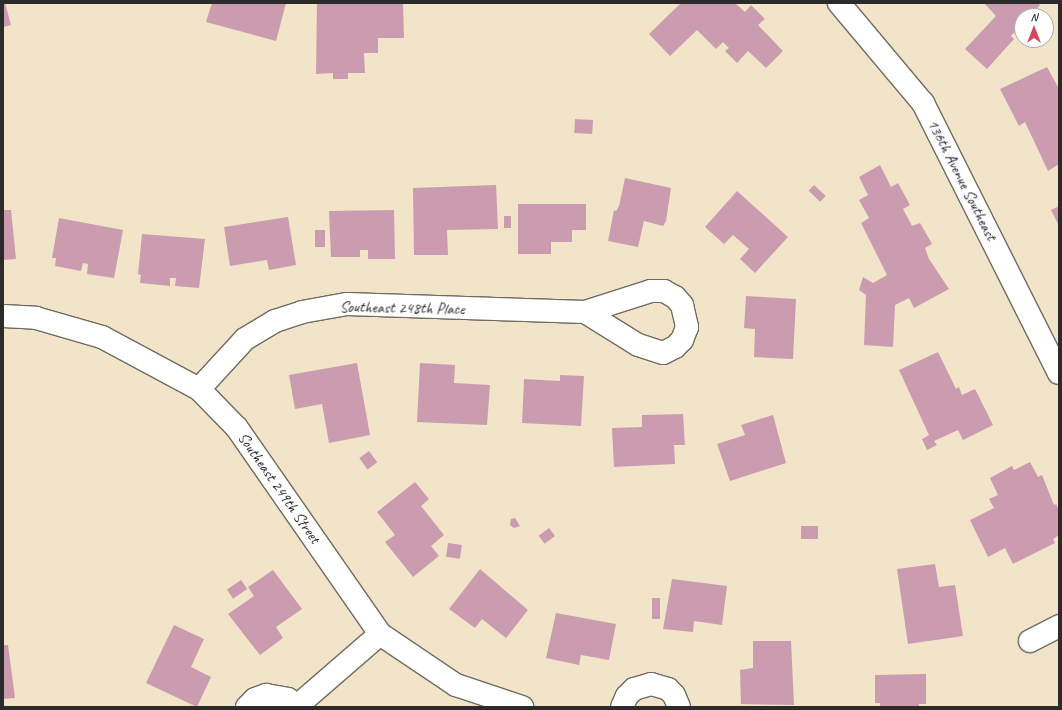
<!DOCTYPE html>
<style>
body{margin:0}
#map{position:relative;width:1062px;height:710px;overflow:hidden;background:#f1e4c8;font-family:Caveat,sans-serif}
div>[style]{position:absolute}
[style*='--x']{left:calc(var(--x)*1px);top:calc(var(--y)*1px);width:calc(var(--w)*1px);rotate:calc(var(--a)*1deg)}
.building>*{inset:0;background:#cb9cb0;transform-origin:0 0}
.roads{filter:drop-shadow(1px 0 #706c62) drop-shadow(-1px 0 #706c62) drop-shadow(0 1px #706c62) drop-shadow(0 -1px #706c62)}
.street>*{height:22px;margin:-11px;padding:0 11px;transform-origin:11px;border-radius:11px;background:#fff}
span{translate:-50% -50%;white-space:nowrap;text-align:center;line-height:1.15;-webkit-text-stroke:4px #fff;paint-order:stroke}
.street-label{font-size:16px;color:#2b2b2b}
.frame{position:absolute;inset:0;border:4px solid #2b2b2b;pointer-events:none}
.north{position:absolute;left:1014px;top:8px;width:40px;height:40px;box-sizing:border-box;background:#fff;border:1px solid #aaa;border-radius:50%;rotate:0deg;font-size:11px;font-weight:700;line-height:16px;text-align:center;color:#2b2b2b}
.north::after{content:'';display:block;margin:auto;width:14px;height:18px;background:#d1495b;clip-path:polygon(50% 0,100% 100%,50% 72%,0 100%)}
</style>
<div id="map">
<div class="building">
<div style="clip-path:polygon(3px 3px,5px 3px,11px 25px,3px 27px)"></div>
<div style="clip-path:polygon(212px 3px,286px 3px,276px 41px,206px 22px)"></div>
<div style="clip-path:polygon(317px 3px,403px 3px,404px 38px,378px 38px,378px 53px,364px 53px,365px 73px,348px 73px,348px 79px,333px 79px,333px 73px,316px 74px)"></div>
<div style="clip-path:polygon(681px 3px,735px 3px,745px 12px,751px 5px,765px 19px,758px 25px,783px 51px,766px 68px,748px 51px,737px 63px,725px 51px,729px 48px,723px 42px,716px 49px,697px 30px,670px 56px,649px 34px)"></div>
<div style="clip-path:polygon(984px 3px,1037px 3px,1040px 5px,1030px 16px,1022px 16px,1022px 24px,1011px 36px,1014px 39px,987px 69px,965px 49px,996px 16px)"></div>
<div style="clip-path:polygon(1047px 67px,1059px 89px,1059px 164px,1048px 171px,1025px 122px,1019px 126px,1000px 89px)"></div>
<div style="left:575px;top:119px;width:18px;height:14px;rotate:3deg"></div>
<div style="clip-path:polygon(880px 165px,891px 187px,898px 183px,910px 205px,903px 209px,912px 226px,920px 223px,932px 244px,925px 248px,929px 259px,949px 289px,914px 308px,909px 298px,895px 305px,893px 347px,864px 345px,866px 295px,859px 290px,863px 277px,873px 283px,887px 275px,861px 223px,869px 218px,859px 200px,868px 195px,859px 177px)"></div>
<div style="clip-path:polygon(625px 178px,671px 188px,666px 221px,663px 226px,644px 221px,638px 247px,608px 241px,614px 210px,616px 211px,619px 206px)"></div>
<div style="clip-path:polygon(496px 185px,498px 229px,447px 230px,448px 255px,414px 255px,413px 188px)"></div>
<div style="left:814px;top:185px;width:16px;height:8px;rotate:43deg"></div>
<div style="clip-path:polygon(737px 191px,788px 237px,755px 273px,740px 259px,749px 249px,733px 235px,724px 244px,705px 227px)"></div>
<div style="clip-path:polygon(518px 204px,586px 204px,586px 230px,572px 230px,572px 242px,551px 242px,551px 254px,518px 254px)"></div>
<div style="clip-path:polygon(1059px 206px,1059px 226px,1051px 210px)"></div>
<div style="clip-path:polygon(3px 210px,11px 210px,16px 259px,3px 260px)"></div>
<div style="clip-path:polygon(394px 210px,395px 259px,368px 259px,368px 250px,360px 250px,360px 257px,331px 257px,329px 211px)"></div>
<div style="left:504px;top:216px;width:7px;height:12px"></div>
<div style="clip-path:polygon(288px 217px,296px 265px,269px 270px,267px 260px,230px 266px,224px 227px)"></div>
<div style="clip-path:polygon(59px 218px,123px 230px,114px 278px,87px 274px,88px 264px,83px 263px,81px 271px,55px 266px,56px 258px,52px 258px)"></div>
<div style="left:315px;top:230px;width:10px;height:17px"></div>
<div style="clip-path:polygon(142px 234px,205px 239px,199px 288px,175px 286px,176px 278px,170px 278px,170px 286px,140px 283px,141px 275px,138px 274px)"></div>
<div style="clip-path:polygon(746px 296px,796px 299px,793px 359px,754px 357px,755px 329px,744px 328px)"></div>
<div style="clip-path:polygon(938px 352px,956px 389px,959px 387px,962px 395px,975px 389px,993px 425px,963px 440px,958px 430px,934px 441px,937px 445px,927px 450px,922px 439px,929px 435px,899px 370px)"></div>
<div style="clip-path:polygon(357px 363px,370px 435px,329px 443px,322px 404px,295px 409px,289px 375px)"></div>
<div style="clip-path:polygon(420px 363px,455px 365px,454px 383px,490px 385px,487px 425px,417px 422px)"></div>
<div style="clip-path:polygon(560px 375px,584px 376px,581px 426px,522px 423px,524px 379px,560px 381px)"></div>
<div style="clip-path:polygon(683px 414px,685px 445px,674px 445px,675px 464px,614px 467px,612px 428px,642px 427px,642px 415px)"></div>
<div style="clip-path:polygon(773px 415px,786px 463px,730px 481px,717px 444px,745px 435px,741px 425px)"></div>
<div style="left:369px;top:451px;width:14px;height:12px;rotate:54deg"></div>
<div style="clip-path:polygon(1030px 462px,1038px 477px,1042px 475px,1054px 505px,1056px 504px,1059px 510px,1059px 535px,1053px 539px,1055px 543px,1013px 564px,1005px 548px,988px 557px,970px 520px,994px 508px,989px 499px,998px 495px,990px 478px,1012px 466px,1014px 470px)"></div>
<div style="clip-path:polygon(415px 482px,429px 499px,421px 506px,444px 535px,431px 546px,439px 556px,413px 577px,385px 542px,395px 535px,377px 512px)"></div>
<div style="clip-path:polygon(515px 518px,520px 526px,514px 528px,510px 525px,511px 519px)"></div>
<div style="left:801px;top:526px;width:17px;height:13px"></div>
<div style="left:549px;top:528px;width:10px;height:13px;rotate:53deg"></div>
<div style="left:448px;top:543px;width:14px;height:14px;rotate:8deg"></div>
<div style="clip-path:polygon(935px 564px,939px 587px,955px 585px,963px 636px,908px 644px,897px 569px)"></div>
<div style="clip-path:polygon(480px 569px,528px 610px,506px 638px,482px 619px,475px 628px,449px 609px)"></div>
<div style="clip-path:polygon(273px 570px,302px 609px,276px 627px,283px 638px,260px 655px,228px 614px,254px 596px,248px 587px)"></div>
<div style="clip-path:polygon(672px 579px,727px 586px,722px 625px,694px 621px,693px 632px,663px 629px)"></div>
<div style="left:241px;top:580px;width:11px;height:17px;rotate:56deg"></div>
<div style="left:652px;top:598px;width:8px;height:21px"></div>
<div style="clip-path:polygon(556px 613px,616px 624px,609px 660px,581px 655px,579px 665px,546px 658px)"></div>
<div style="clip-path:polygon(174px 625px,204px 639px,191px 667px,211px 677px,197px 707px,146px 683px)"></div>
<div style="clip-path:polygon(753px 641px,791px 641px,794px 705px,741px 704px,740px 670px,753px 668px)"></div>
<div style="clip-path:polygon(3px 645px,8px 645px,15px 698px,3px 699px)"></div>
<div style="clip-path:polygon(926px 674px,926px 704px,919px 704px,919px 707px,880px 707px,880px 703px,875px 703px,875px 675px)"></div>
</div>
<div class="roads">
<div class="street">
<div style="--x:839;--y:3;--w:131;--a:50"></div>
<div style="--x:923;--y:103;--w:302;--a:63.3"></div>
<div style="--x:3;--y:316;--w:33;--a:3"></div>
<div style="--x:36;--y:318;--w:69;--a:16.1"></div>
<div style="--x:102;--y:337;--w:110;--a:28.2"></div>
<div style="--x:199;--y:389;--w:54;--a:45.7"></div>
<div style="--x:237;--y:428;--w:251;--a:55.2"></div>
<div style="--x:380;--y:634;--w:92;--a:33.9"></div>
<div style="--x:456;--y:685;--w:70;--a:18.4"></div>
<div style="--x:199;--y:389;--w:68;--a:-47.4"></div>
<div style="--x:245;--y:339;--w:35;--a:-31"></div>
<div style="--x:275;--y:321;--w:28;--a:-18"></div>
<div style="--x:302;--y:312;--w:46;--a:-10.1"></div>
<div style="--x:347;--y:304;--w:238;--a:1.9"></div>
<div style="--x:585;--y:312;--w:69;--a:-17.7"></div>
<div style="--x:651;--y:291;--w:13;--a:0"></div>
<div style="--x:664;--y:291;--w:13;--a:29"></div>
<div style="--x:675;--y:297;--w:11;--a:49"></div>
<div style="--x:682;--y:305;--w:23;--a:77"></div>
<div style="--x:687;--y:327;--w:14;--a:111"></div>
<div style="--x:682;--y:340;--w:10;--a:135"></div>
<div style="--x:675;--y:347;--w:13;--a:153"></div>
<div style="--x:663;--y:353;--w:26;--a:-162"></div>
<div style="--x:638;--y:345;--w:62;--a:-148.1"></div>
<div style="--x:1030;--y:641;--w:33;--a:-27"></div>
<div style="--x:297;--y:706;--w:110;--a:-40.9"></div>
<div style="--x:247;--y:707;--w:11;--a:-45"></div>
<div style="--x:255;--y:699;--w:12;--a:-20"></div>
<div style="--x:266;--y:695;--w:22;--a:10"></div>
<div style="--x:288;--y:699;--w:12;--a:42"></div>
<div style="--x:622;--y:707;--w:12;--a:-66"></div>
<div style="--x:627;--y:696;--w:10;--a:-45"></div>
<div style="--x:634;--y:689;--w:18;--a:-16"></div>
<div style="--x:651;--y:684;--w:18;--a:16"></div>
<div style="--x:668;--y:689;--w:8;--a:45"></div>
<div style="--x:674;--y:695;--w:13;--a:67"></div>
</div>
</div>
<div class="street-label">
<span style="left:962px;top:180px;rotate:63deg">136th Avenue Southeast</span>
<span style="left:402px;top:308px;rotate:1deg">Southeast 248th Place</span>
<span style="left:279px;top:488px;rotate:55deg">Southeast 249th Street</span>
</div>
<div class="frame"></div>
<div class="north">N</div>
</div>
